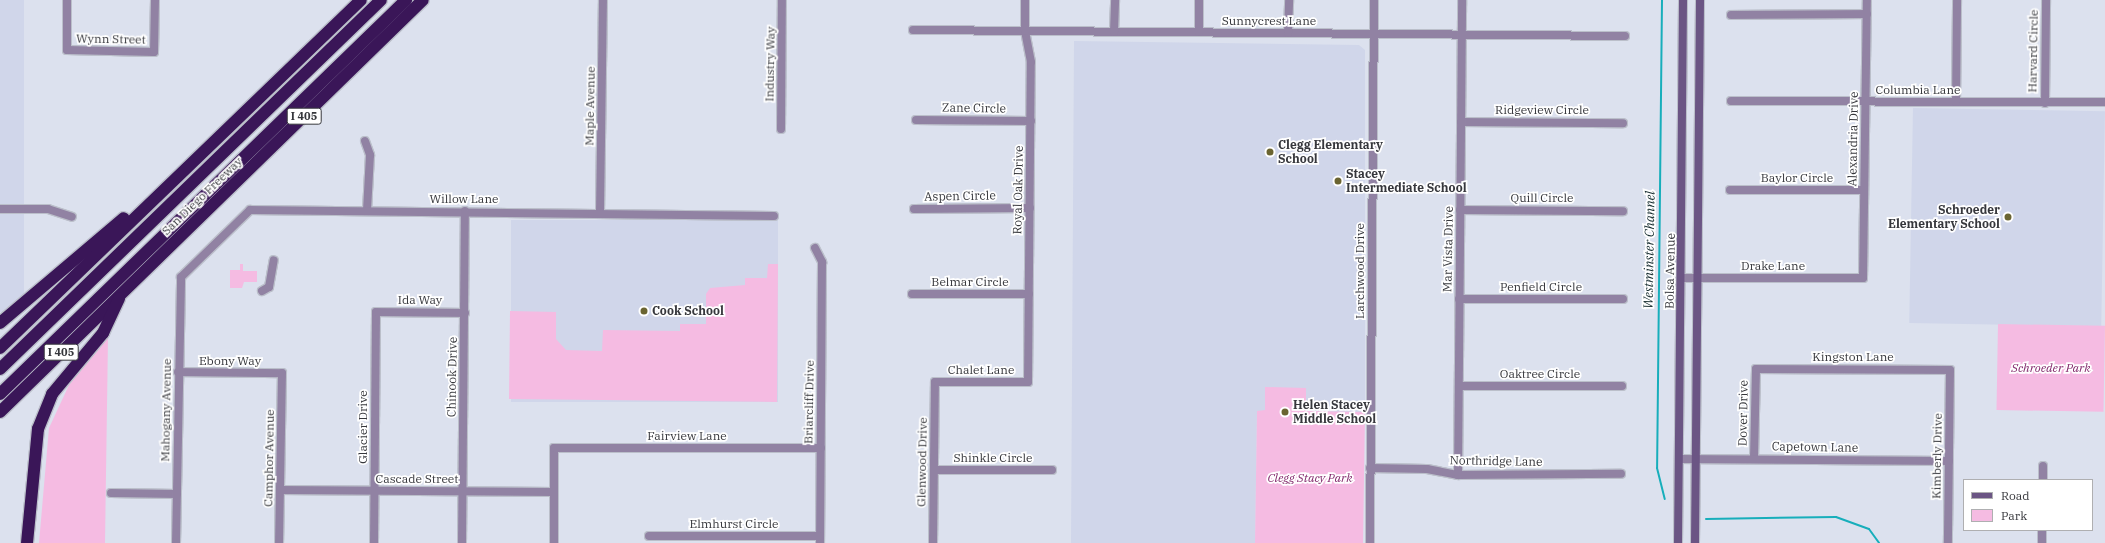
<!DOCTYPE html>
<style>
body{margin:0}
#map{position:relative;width:2105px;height:543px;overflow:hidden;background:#dce1ee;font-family:"IBM Plex Serif",serif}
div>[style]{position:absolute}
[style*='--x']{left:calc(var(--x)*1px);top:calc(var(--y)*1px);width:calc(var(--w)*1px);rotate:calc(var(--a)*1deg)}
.built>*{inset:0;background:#d0d6ea;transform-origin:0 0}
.green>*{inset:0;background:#f5bbe2;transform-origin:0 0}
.stream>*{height:2px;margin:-1px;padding:0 1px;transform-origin:1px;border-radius:1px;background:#17aebb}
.roads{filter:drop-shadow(1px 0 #bbbfca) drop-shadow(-1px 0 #bbbfca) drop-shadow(0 1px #bbbfca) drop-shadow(0 -1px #bbbfca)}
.minor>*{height:8px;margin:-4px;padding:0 4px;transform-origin:4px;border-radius:4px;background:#9182a3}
.tertiary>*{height:8px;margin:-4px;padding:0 4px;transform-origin:4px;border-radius:4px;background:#9182a3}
.secondary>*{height:8px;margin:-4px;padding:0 4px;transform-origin:4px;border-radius:4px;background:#6b5584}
.motorway>*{height:12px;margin:-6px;padding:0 6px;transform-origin:6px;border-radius:6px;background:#3a1658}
.dots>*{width:11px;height:11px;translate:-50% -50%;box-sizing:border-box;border:2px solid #fff;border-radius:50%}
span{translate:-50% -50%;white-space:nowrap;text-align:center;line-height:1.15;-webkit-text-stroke:3.5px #fff;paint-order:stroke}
.shield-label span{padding:1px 3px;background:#fff;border:1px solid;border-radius:3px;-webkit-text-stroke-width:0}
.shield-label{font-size:11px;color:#36373c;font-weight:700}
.street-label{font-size:12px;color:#36373c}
.poi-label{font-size:12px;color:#36373c;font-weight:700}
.left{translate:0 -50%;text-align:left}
.right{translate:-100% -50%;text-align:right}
.park-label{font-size:12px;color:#832a6d;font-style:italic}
.water-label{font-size:13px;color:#172d30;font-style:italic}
.legend{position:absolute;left:1963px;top:479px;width:130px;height:52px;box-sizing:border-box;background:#fff;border:1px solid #afafb1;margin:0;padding:5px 7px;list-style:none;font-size:12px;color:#36373c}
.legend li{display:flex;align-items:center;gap:8px;height:20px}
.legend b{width:20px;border:1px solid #afafb1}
</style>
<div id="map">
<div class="built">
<div style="left:0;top:0;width:24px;height:312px"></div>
<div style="clip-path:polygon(1074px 41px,1359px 45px,1365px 50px,1365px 412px,1257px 411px,1255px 543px,1071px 543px)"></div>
<div style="left:1913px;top:108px;width:192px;height:215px;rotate:1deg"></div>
<div style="left:778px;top:220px;width:182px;height:267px;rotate:90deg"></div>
</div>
<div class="green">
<div style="clip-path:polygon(240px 264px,243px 264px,243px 271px,257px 271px,257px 282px,244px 282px,242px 288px,230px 288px,230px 270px,240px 270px)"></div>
<div style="clip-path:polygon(768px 264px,778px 264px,777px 402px,509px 399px,510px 311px,556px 312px,556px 339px,566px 350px,602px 351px,603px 330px,680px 331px,680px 324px,706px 324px,706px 294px,710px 288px,745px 285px,745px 278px,767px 278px)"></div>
<div style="left:1998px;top:324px;width:107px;height:86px;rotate:1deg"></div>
<div style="clip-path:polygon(108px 338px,105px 543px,39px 543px,49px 428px,69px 385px)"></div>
<div style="clip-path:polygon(1265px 387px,1306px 388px,1306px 411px,1365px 412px,1363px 543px,1255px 543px,1257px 411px,1265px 410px)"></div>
</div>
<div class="stream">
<div style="--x:1662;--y:0;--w:468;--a:90.6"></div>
<div style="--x:1657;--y:468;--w:32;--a:76"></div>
<div style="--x:1706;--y:519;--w:130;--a:-0.9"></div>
<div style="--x:1836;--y:517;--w:35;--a:20"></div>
<div style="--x:1869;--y:529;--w:17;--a:54"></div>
</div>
<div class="roads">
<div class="minor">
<div style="--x:67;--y:0;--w:50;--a:90"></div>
<div style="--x:67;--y:50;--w:87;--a:1.3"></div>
<div style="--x:154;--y:52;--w:52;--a:-88.9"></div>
<div style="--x:1731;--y:15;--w:136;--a:-0.4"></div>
<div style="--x:913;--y:30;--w:712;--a:0.48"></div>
<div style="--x:1114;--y:32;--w:32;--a:-88"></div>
<div style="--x:1199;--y:32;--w:32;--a:-90"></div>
<div style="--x:1288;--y:33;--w:33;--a:-88"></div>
<div style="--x:1731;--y:101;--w:374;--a:0.2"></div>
<div style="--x:1956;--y:102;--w:102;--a:-89.4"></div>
<div style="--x:2045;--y:103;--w:103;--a:-89.4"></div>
<div style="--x:916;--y:120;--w:115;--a:0.5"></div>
<div style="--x:1461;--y:122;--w:162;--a:0.4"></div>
<div style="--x:781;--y:129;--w:129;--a:-89.6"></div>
<div style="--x:365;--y:141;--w:15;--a:70"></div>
<div style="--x:370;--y:155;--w:56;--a:93.1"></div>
<div style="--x:1730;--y:190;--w:134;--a:0"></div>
<div style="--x:914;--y:209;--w:116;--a:-0.5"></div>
<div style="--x:1460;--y:210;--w:163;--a:0.4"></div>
<div style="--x:600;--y:212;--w:212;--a:-89.2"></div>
<div style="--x:815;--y:248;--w:16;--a:63"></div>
<div style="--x:822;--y:262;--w:281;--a:90.4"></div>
<div style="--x:1682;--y:278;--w:181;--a:0"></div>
<div style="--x:1863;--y:278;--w:278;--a:-89.2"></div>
<div style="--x:262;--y:291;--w:8;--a:-30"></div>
<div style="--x:269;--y:287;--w:27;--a:-80"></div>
<div style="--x:912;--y:294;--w:117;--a:0"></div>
<div style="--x:1459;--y:299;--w:164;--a:0"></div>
<div style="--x:178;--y:372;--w:104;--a:0.6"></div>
<div style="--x:282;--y:373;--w:170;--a:91"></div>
<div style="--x:1459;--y:386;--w:163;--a:0"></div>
<div style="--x:1754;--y:458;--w:89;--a:-88.7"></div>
<div style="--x:1756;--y:369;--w:194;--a:0.3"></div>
<div style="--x:1950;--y:370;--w:173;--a:90.7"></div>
<div style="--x:1680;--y:459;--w:269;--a:0.4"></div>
<div style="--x:1370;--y:468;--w:57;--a:1"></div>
<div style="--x:1427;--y:469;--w:32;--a:11"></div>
<div style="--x:1458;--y:475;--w:163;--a:-0.4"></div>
<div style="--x:934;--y:470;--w:118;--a:0"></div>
<div style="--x:1458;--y:475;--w:475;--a:-89.5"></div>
<div style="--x:2043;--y:480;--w:14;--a:-90"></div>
<div style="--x:280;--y:490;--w:274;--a:0.4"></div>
<div style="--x:111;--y:493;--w:66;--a:0.9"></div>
<div style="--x:649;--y:536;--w:171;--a:0"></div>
<div style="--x:176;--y:543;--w:266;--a:-88.9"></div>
<div style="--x:181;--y:277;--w:96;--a:-44.2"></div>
<div style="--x:250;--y:210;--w:524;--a:0.66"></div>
<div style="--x:374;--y:543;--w:231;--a:-89.5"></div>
<div style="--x:376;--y:312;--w:89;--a:0.6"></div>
<div style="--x:462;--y:543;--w:332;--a:-89.5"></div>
<div style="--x:554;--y:543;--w:95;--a:-90"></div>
<div style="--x:554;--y:448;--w:267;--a:0"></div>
<div style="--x:933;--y:543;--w:161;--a:-89.3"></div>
<div style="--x:935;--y:382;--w:93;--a:0"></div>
<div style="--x:1028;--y:382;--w:320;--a:-89.5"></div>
<div style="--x:1031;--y:62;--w:32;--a:-101"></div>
<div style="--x:1025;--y:31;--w:31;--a:-90"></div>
<div style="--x:1370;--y:543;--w:543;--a:-89.58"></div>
<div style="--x:2042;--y:543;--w:13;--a:-90"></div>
</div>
<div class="tertiary">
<div style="--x:0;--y:209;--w:48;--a:0"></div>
<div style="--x:48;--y:209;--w:25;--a:18"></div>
</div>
<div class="secondary">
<div style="--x:1678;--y:543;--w:543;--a:-89.47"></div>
<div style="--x:1695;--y:543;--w:543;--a:-89.47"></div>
</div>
<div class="motorway">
<div style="--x:0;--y:323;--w:162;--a:-40.3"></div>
<div style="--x:0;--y:348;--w:501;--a:-43.95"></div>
<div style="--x:0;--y:369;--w:530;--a:-44.08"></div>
<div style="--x:0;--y:394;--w:566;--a:-44.14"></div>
<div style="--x:0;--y:412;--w:590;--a:-44.25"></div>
<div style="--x:27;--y:543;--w:115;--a:-84.5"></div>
<div style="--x:38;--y:429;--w:38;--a:-68"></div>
<div style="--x:52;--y:394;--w:80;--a:-50.1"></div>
<div style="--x:103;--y:333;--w:38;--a:-65"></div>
</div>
</div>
<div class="dots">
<div style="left:1270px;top:152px;background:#6a6431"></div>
<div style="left:1338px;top:181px;background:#6a6431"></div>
<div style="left:2008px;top:217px;background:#6a6431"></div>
<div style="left:644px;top:311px;background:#6a6431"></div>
<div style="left:1285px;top:412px;background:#6a6431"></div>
</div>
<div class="shield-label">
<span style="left:304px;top:116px">I 405</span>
<span style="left:61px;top:352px">I 405</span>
</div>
<div class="street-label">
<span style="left:1269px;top:21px">Sunnycrest Lane</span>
<span style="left:111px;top:39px;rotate:1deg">Wynn Street</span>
<span style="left:2033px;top:51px;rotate:-89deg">Harvard Circle</span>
<span style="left:770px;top:64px;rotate:-89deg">Industry Way</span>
<span style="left:1918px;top:90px">Columbia Lane</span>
<span style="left:590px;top:106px;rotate:-89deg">Maple Avenue</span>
<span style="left:974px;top:108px;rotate:1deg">Zane Circle</span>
<span style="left:1542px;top:110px">Ridgeview Circle</span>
<span style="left:1853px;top:139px;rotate:-89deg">Alexandria Drive</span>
<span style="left:1797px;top:178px">Baylor Circle</span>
<span style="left:1018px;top:190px;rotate:-89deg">Royal Oak Drive</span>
<span style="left:202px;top:196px;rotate:-44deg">San Diego Freeway</span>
<span style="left:960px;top:196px;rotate:-1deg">Aspen Circle</span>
<span style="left:1542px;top:198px">Quill Circle</span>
<span style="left:464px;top:199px">Willow Lane</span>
<span style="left:1448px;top:249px;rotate:-89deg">Mar Vista Drive</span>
<span style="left:1773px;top:266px">Drake Lane</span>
<span style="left:1360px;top:271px;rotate:-90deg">Larchwood Drive</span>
<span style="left:1670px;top:271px;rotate:-89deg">Bolsa Avenue</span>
<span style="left:970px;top:282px">Belmar Circle</span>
<span style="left:1541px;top:287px">Penfield Circle</span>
<span style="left:420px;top:300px">Ida Way</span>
<span style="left:1853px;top:357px">Kingston Lane</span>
<span style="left:230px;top:361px">Ebony Way</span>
<span style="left:981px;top:370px">Chalet Lane</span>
<span style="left:1540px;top:374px">Oaktree Circle</span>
<span style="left:452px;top:377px;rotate:-89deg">Chinook Drive</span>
<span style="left:809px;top:402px;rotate:-89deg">Briarcliff Drive</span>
<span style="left:166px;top:410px;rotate:-89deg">Mahogany Avenue</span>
<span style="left:1743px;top:413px;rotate:-89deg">Dover Drive</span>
<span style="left:363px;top:427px;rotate:-90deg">Glacier Drive</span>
<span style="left:687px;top:436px">Fairview Lane</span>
<span style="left:1815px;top:447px;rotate:1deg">Capetown Lane</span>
<span style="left:1937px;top:456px;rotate:-89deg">Kimberly Drive</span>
<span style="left:269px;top:458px;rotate:-89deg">Camphor Avenue</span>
<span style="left:993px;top:458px">Shinkle Circle</span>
<span style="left:1496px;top:461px;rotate:1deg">Northridge Lane</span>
<span style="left:922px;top:462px;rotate:-89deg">Glenwood Drive</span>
<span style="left:417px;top:479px">Cascade Street</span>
<span style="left:734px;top:524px">Elmhurst Circle</span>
</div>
<div class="poi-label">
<span class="left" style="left:1278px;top:152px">Clegg Elementary<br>School</span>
<span class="left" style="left:1346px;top:181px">Stacey<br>Intermediate School</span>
<span class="right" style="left:2000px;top:217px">Schroeder<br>Elementary School</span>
<span class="left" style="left:652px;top:311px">Cook School</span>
<span class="left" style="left:1293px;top:412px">Helen Stacey<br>Middle School</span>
</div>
<div class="park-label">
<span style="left:2051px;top:368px">Schroeder Park</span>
<span style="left:1310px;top:478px">Clegg Stacy Park</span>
</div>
<div class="water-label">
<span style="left:1650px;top:250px;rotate:-89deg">Westminster Channel</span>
</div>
<ul class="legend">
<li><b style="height:5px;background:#6b5584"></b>Road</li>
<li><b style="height:11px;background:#f5bbe2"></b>Park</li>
</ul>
</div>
